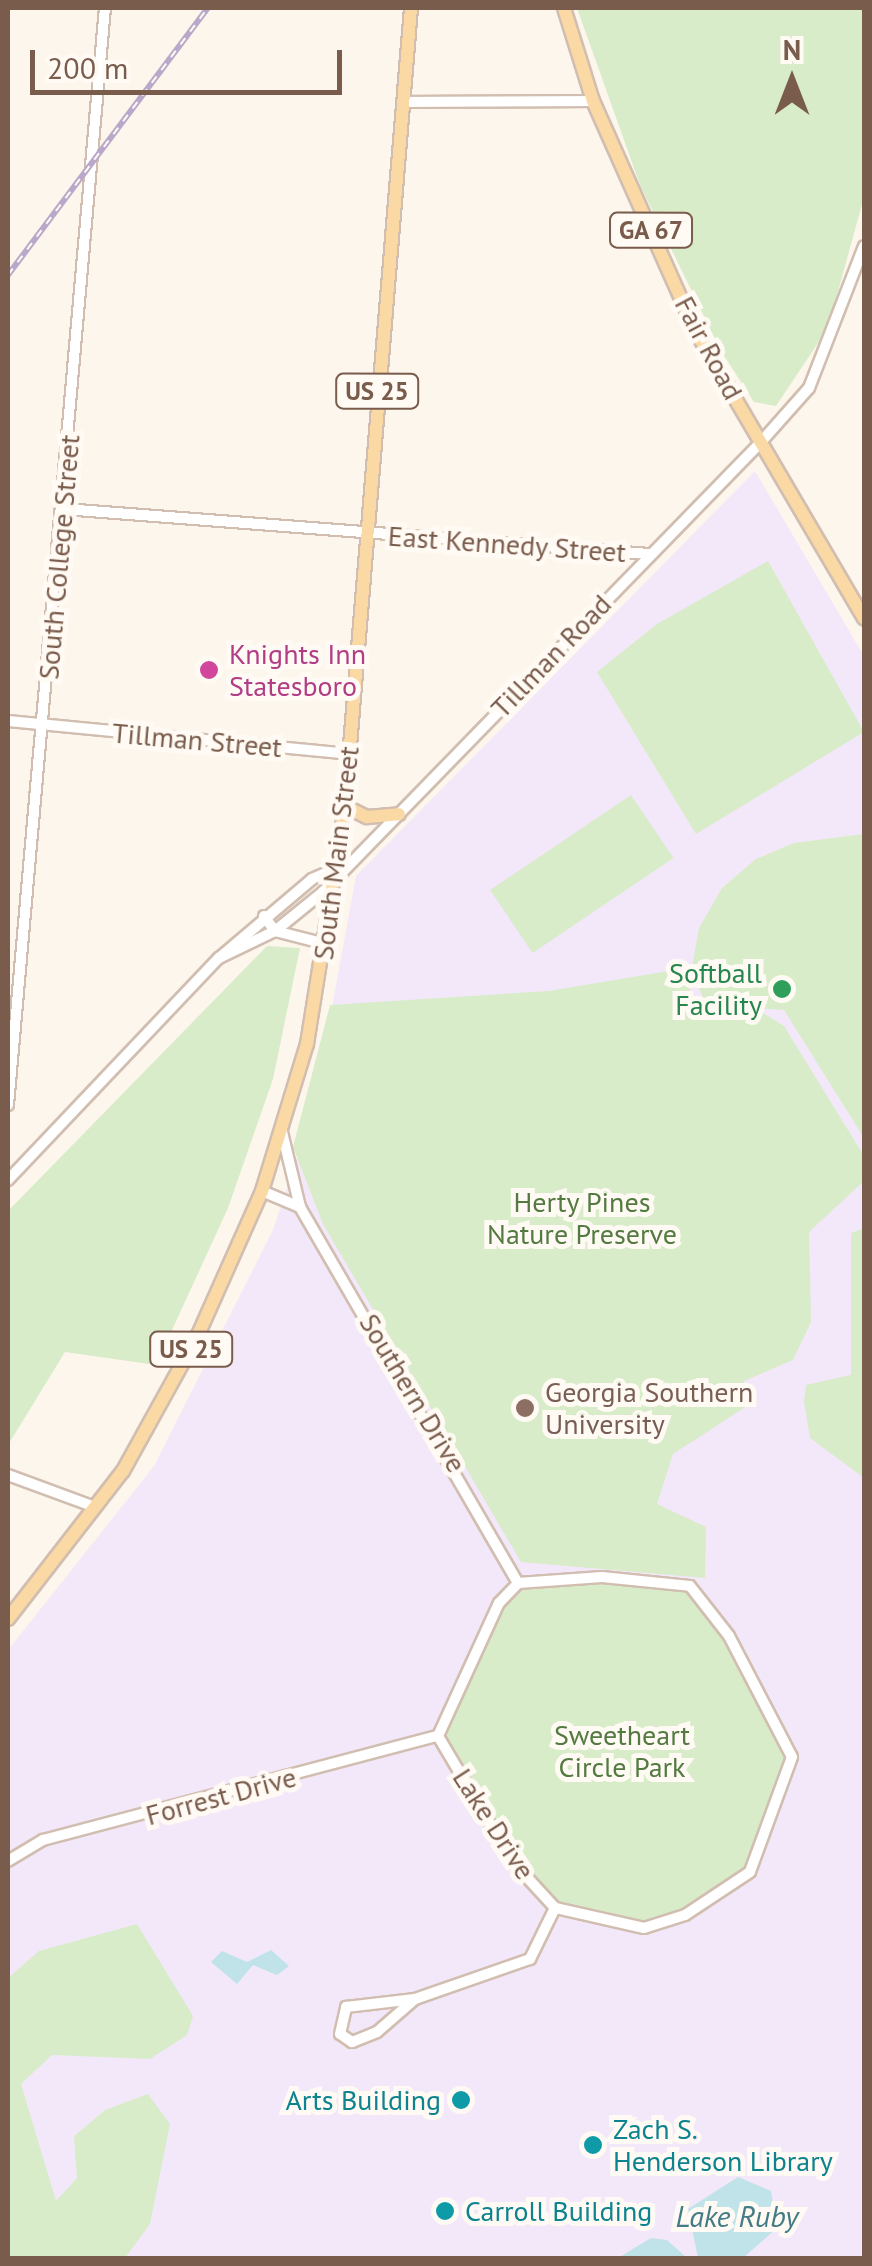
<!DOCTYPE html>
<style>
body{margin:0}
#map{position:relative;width:872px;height:2266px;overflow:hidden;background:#fdf6ec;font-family:"PT Sans",sans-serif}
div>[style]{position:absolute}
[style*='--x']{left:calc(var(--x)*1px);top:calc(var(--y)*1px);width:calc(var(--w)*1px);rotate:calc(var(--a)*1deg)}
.education>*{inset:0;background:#f3e8fa}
.green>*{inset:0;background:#d8ecc9;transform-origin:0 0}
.water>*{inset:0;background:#bfe3e8}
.roads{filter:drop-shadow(2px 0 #d1beb0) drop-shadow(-2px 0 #d1beb0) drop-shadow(0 2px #d1beb0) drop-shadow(0 -2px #d1beb0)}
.minor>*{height:10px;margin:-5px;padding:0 5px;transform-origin:5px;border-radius:5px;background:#fff}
.major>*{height:12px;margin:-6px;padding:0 6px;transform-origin:6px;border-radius:6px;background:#fbd9a5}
.rail>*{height:6px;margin-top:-3px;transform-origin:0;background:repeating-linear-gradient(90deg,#fffaf3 0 8px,#b9a8c9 0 16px);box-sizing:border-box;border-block:2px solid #b9a8c9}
.dots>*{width:28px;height:28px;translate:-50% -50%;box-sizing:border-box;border:5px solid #fffaf3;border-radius:50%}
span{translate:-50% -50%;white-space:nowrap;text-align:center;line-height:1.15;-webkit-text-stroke:10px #fffaf3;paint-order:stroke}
.shield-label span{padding:2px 8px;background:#fffaf3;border:2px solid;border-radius:8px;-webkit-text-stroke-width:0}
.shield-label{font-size:25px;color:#7a5c4d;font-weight:700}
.street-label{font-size:28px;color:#7a5c4d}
.hotel-label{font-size:28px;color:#b23c85}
.left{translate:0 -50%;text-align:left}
.leisure-label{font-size:28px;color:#27864d}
.right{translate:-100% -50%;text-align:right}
.park-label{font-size:28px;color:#537a41}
.education-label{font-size:28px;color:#785e54}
.culture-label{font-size:28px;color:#0d838f}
.water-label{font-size:30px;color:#437c86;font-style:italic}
.frame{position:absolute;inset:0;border:10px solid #7a5c4d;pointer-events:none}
.north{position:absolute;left:742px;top:30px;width:100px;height:100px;-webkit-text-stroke:8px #fffaf3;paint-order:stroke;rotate:0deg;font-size:28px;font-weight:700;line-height:40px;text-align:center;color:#7a5c4d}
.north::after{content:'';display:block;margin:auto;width:35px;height:45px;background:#7a5c4d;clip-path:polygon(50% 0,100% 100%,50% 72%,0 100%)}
.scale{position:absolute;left:30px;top:50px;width:312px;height:45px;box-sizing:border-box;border:5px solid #7a5c4d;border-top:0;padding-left:12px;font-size:30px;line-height:35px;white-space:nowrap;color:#7a5c4d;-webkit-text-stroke:8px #fffaf3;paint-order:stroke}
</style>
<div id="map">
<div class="education">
<div style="clip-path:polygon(755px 471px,864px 656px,864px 2258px,8px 2258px,8px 1650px,154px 1466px,273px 1230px,314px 1105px,356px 876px)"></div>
</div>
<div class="green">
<div style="clip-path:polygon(577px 8px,864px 8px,864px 197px,828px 328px,776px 406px,754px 402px,721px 351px,640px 185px)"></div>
<div style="clip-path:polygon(768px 561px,864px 732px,696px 834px,597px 672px,657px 624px)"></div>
<div style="left:631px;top:795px;width:76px;height:170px;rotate:56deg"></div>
<div style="clip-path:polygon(864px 834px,864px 1138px,784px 1010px,707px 1005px,691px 973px,699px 928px,722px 888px,756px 859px,794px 843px)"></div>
<div style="clip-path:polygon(267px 946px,300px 948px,273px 1079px,228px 1208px,156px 1365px,65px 1352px,8px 1445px,8px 1211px)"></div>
<div style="clip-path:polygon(680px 969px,696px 1003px,716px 1016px,763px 1013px,784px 1026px,864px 1156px,864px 1181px,809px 1232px,811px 1322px,793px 1360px,744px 1381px,747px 1406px,673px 1454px,657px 1504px,706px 1527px,705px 1578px,521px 1562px,323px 1224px,293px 1147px,330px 1005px,549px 991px)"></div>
<div style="clip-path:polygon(864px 1228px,864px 1478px,810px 1438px,804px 1402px,806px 1385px,851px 1375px,851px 1233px)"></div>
<div style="clip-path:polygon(564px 1577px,690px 1586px,792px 1757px,764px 1848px,731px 1889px,644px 1928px,555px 1908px,512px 1861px,438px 1736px,499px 1603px,518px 1583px)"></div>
<div style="clip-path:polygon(137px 1924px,193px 2016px,187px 2035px,150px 2059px,52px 2055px,21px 2084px,56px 2201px,77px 2178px,74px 2136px,105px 2110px,148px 2094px,170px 2124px,150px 2224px,125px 2258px,8px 2258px,8px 1978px,39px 1951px)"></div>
</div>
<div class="water">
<div style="clip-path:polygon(271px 1950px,289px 1966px,277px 1975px,253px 1965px,237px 1984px,211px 1962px,222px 1951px,247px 1962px)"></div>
<div style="clip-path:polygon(738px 2177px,771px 2191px,777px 2228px,743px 2258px,698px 2258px,688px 2209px)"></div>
<div style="clip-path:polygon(651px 2238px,667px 2240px,687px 2258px,618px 2258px)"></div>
</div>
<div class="roads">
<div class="minor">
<div style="--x:403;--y:102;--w:190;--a:-0.3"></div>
<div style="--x:64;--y:509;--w:587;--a:4.4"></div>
<div style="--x:8;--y:721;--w:343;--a:5.5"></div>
<div style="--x:264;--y:916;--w:19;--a:54"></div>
<div style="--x:275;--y:931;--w:53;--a:14.3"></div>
<div style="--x:219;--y:958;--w:62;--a:-25.7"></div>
<div style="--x:275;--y:931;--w:62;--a:-39.1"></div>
<div style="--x:323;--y:892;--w:628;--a:-45.77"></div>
<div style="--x:761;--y:442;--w:72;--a:-48.4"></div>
<div style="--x:809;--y:388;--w:152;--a:-68.8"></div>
<div style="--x:8;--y:1105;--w:1101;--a:-84.95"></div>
<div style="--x:282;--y:1132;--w:77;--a:76.5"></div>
<div style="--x:300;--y:1207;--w:435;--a:59.9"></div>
<div style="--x:8;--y:1180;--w:306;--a:-46.5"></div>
<div style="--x:219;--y:958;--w:122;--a:-40.3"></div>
<div style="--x:312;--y:879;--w:30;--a:-24"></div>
<div style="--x:262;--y:1191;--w:41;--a:22.8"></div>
<div style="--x:8;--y:1475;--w:93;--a:20.2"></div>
<div style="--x:438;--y:1736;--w:146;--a:-65.4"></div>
<div style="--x:499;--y:1603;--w:28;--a:-46"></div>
<div style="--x:518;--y:1583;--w:84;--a:-4.1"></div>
<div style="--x:602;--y:1577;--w:88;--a:5.8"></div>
<div style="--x:690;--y:1586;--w:63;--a:52"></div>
<div style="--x:729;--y:1636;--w:136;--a:62.5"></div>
<div style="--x:792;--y:1757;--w:122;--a:110.1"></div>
<div style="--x:750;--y:1872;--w:78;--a:146.5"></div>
<div style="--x:685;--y:1915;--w:43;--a:162.4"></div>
<div style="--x:644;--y:1928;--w:91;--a:-167.3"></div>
<div style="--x:438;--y:1736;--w:145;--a:59.4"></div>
<div style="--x:512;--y:1861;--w:64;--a:47.5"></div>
<div style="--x:8;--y:1861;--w:41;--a:-31"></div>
<div style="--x:43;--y:1840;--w:408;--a:-14.8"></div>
<div style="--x:415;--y:1999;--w:50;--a:139"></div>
<div style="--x:377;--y:2032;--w:27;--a:158"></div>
<div style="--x:352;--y:2042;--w:14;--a:-146"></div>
<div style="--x:340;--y:2034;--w:28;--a:-77"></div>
<div style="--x:346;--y:2007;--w:69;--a:-6.6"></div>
<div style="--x:415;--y:1999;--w:122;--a:-19.2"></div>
<div style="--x:530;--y:1959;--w:57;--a:-63.9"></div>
</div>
<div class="major">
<div style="--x:564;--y:8;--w:97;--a:72.7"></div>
<div style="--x:593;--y:101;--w:253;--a:66"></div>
<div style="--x:696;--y:332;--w:332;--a:59.6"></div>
<div style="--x:345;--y:806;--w:25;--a:27"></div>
<div style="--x:367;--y:817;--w:32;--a:-5"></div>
<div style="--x:8;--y:1619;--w:187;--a:-52.2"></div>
<div style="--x:123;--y:1471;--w:155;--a:-61.1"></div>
<div style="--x:198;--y:1335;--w:158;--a:-66"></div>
<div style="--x:262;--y:1191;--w:154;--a:-73"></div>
<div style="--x:307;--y:1044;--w:241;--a:-80.9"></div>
<div style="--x:345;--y:806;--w:801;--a:-85.27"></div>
</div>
</div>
<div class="rail">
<div style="--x:8;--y:275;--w:334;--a:-53.2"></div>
</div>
<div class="dots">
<div style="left:209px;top:670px;background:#d1479c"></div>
<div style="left:782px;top:989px;background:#2e9e5b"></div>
<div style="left:525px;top:1408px;background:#8d6e63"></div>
<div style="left:461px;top:2100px;background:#0f9aa8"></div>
<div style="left:593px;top:2145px;background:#0f9aa8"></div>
<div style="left:445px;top:2211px;background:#0f9aa8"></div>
</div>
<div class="shield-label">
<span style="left:651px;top:230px">GA 67</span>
<span style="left:377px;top:391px">US 25</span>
<span style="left:191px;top:1349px">US 25</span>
</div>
<div class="street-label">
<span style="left:709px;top:348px;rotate:62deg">Fair Road</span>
<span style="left:507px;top:544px;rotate:4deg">East Kennedy Street</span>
<span style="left:59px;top:557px;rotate:-85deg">South College Street</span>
<span style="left:551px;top:656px;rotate:-46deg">Tillman Road</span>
<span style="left:197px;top:740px;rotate:5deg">Tillman Street</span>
<span style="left:336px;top:853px;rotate:-83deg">South Main Street</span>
<span style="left:413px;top:1393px;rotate:59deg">Southern Drive</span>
<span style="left:221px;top:1796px;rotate:-15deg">Forrest Drive</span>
<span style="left:494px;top:1824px;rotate:57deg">Lake Drive</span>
</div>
<div class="hotel-label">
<span class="left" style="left:229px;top:670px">Knights Inn<br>Statesboro</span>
</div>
<div class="leisure-label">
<span class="right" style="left:762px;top:989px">Softball<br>Facility</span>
</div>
<div class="park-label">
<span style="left:582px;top:1218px">Herty Pines<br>Nature Preserve</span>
<span style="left:622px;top:1751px">Sweetheart<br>Circle Park</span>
</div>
<div class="education-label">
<span class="left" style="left:545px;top:1408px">Georgia Southern<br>University</span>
</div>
<div class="culture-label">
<span class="right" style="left:441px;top:2100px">Arts Building</span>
<span class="left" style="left:613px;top:2145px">Zach S.<br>Henderson Library</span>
<span class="left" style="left:465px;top:2211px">Carroll Building</span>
</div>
<div class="water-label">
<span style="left:737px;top:2216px">Lake Ruby</span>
</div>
<div class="frame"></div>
<div class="north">N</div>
<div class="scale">200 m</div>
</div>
